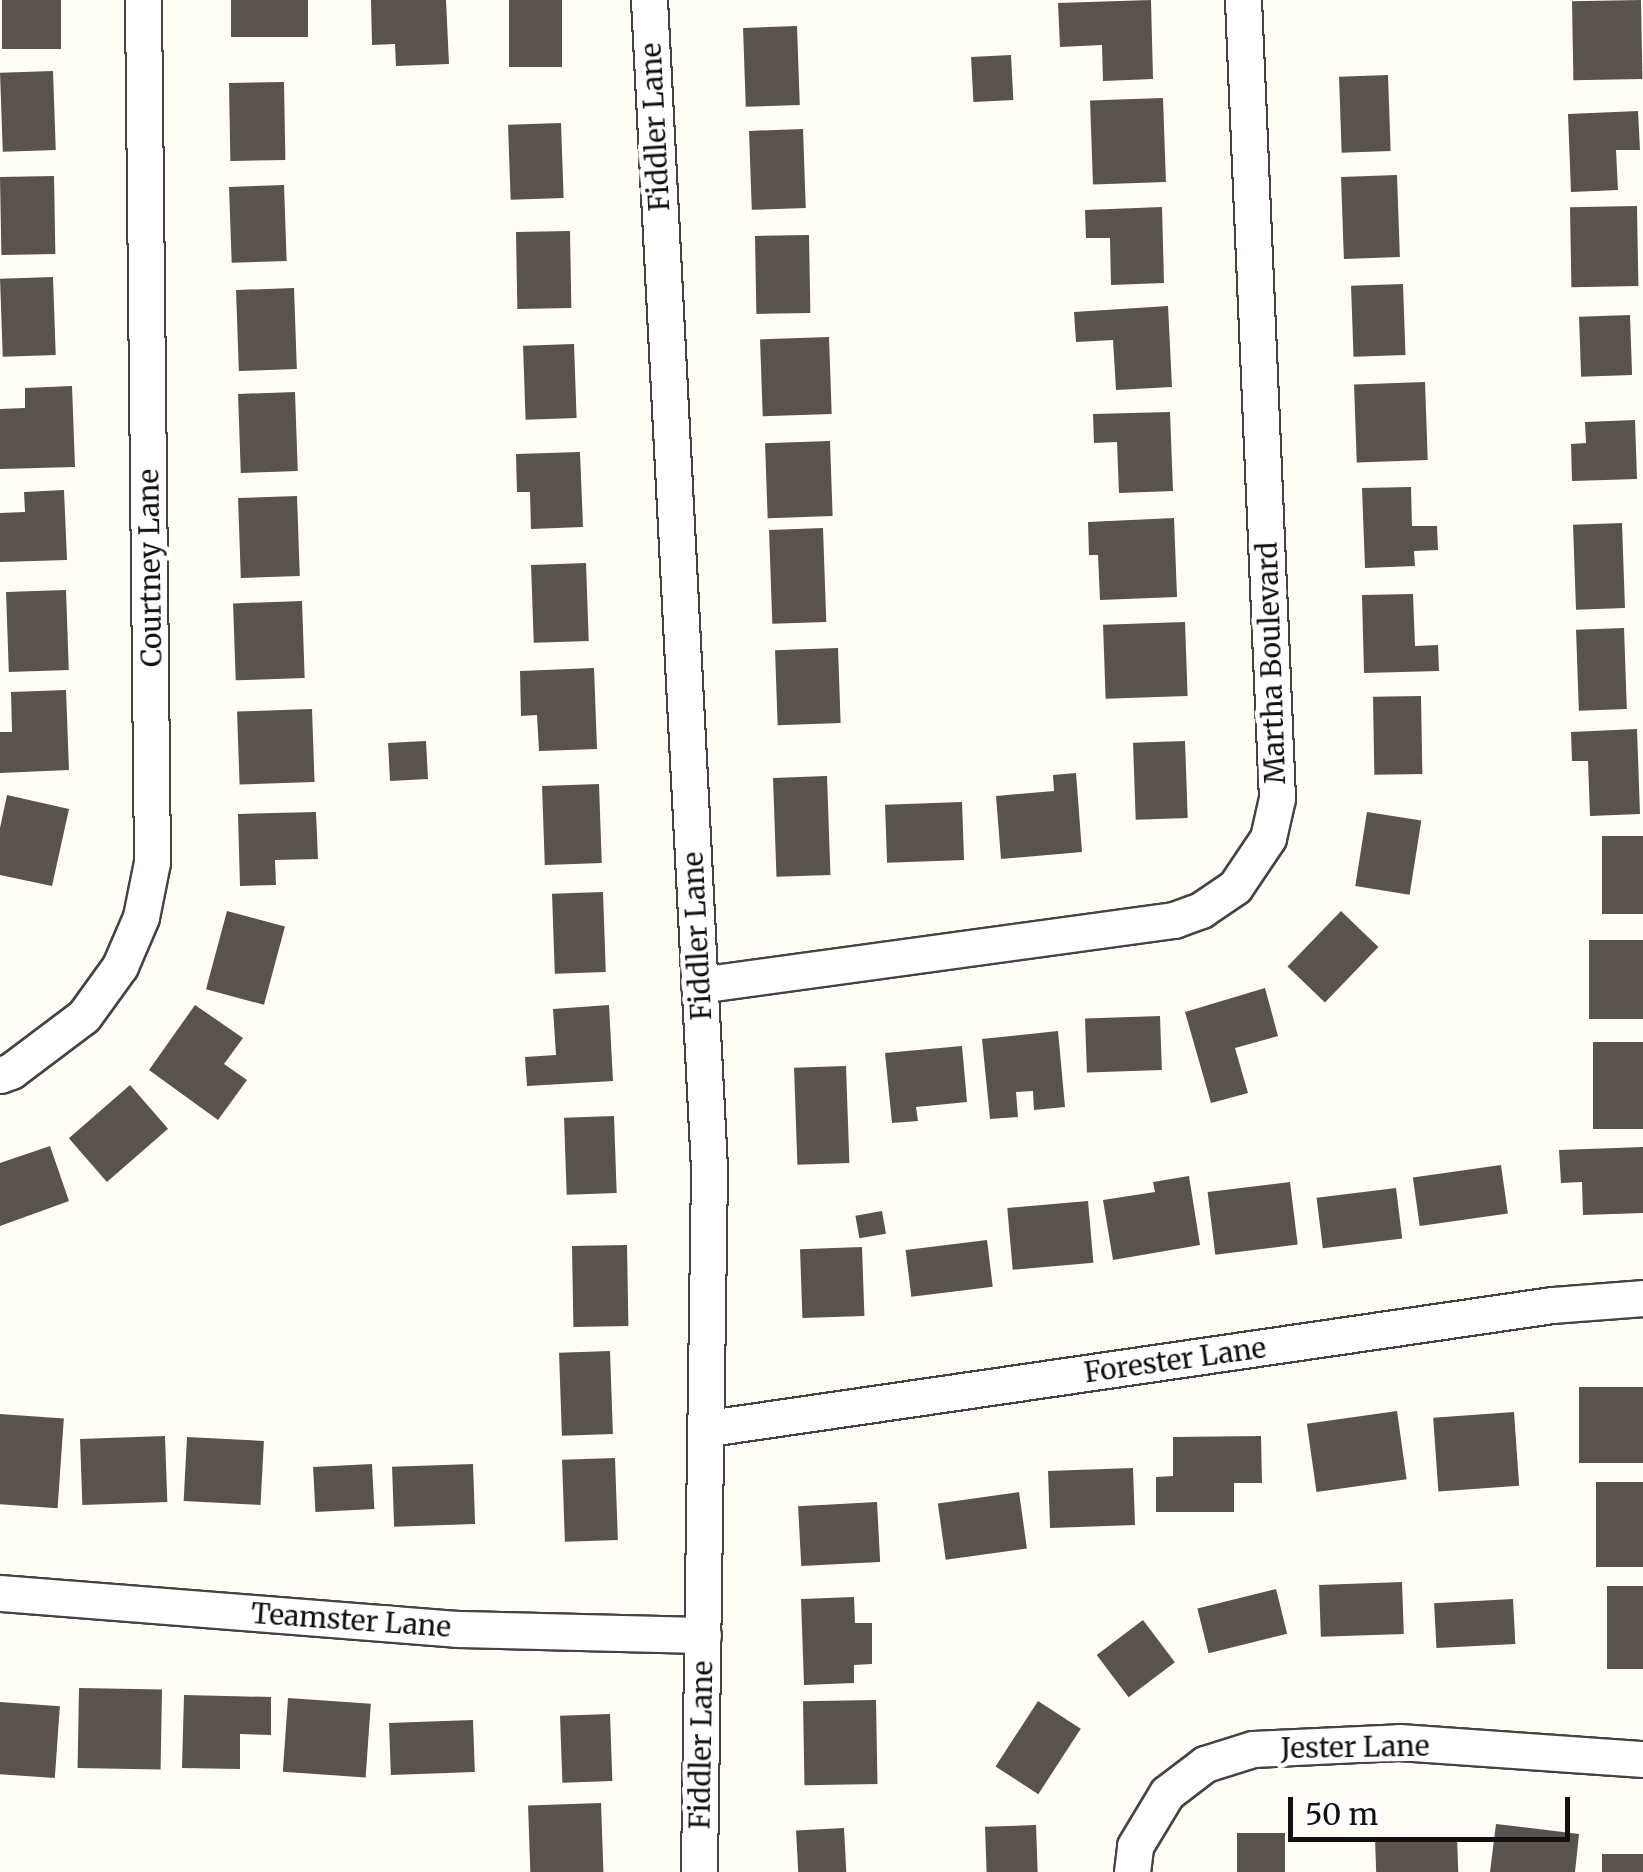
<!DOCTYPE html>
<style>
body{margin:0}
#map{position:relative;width:1643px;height:1872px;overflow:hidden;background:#fffdf5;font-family:Merriweather,serif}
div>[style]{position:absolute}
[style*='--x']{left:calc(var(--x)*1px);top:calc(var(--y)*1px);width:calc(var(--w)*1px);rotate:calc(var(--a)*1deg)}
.building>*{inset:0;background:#5a524d;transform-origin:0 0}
.roads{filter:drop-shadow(2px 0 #444) drop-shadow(-2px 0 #444) drop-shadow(0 2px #444) drop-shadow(0 -2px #444)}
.street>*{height:35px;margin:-17.5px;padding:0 17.5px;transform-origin:17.5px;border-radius:17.5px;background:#fff}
span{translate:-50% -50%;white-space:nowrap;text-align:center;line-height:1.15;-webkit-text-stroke:10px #fff;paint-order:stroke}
.street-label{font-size:28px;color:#111}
.scale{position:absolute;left:1288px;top:1797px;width:282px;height:45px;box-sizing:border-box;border:5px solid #111;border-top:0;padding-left:12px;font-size:30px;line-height:35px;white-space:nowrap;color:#111;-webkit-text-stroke:8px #fff;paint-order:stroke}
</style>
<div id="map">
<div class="building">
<div style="left:2px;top:0;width:59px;height:49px"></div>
<div style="left:231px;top:0;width:77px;height:37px"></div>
<div style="clip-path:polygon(371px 0,446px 0,449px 64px,396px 66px,395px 44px,372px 45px)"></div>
<div style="left:509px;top:0;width:53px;height:67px"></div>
<div style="clip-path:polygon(1151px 0,1153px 79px,1103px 81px,1102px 45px,1060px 47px,1058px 3px)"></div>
<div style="left:1641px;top:0;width:79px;height:69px;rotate:89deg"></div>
<div style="left:797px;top:26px;width:79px;height:54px;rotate:88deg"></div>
<div style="left:1011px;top:55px;width:45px;height:40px;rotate:87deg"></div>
<div style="left:53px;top:71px;width:79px;height:53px;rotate:88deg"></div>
<div style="left:1388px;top:75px;width:76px;height:49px;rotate:88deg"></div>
<div style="left:284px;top:82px;width:78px;height:55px;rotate:89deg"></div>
<div style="left:1163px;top:98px;width:84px;height:73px;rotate:88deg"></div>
<div style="clip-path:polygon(1638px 111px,1640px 150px,1616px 150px,1618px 190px,1571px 192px,1568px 114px)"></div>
<div style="left:561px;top:123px;width:75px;height:53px;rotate:88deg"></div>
<div style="left:803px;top:129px;width:79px;height:54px;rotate:88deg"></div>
<div style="left:1397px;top:175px;width:82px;height:56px;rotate:88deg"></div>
<div style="left:54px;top:176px;width:78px;height:54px;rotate:89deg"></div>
<div style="left:284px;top:185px;width:76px;height:55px;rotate:88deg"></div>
<div style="left:1637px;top:206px;width:80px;height:67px;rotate:89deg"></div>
<div style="clip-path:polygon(1162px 207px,1164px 283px,1111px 285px,1110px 238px,1086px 238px,1085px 210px)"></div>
<div style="left:570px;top:231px;width:77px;height:54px;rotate:89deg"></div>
<div style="left:809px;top:235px;width:78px;height:54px;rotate:89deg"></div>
<div style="left:53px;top:277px;width:78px;height:53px;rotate:88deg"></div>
<div style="left:1403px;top:284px;width:71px;height:52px;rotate:88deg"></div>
<div style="left:294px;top:288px;width:81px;height:58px;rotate:88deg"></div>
<div style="clip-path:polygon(1168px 306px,1172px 387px,1116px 390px,1113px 340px,1076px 342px,1074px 312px)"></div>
<div style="left:1630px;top:315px;width:60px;height:51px;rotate:88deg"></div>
<div style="left:829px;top:337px;width:77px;height:69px;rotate:88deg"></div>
<div style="left:574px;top:344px;width:74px;height:51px;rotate:88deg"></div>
<div style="left:1425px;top:382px;width:78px;height:71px;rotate:88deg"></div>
<div style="clip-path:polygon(72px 386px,75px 467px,0 469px,0 409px,25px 408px,25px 388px)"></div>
<div style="left:295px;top:392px;width:79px;height:57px;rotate:88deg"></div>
<div style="clip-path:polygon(1170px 412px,1173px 491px,1119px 493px,1117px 442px,1094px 443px,1093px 414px)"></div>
<div style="clip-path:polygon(1635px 420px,1637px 479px,1572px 481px,1571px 444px,1586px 443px,1585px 422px)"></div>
<div style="left:830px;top:441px;width:75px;height:65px;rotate:88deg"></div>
<div style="clip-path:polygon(580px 452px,583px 527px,531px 529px,530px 492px,517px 492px,516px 454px)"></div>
<div style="clip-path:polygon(1411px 487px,1412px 526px,1437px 526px,1438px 550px,1414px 551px,1415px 566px,1365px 568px,1362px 488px)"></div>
<div style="clip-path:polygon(64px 490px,67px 560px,0 562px,0 513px,25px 512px,24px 492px)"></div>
<div style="left:297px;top:496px;width:80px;height:59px;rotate:88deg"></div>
<div style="clip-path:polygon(1174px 518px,1177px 597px,1100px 600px,1098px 555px,1089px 555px,1088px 522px)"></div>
<div style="left:1622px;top:523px;width:85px;height:49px;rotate:88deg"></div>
<div style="left:823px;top:528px;width:94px;height:54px;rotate:88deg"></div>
<div style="left:586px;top:563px;width:78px;height:55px;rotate:88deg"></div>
<div style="left:66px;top:590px;width:80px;height:60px;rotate:88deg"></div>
<div style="clip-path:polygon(1413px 594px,1415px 646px,1438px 645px,1439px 671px,1364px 673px,1362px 595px)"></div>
<div style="left:302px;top:601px;width:77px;height:69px;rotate:88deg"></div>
<div style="left:1185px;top:622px;width:74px;height:82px;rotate:88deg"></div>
<div style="left:1624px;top:628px;width:81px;height:48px;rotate:88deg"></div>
<div style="left:838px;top:648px;width:75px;height:63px;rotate:88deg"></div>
<div style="clip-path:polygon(594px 668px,597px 749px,539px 751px,537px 715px,521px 716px,520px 671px)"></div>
<div style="clip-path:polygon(66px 690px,69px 770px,0 773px,0 732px,12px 732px,11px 692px)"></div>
<div style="left:1421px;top:696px;width:78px;height:48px;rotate:89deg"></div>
<div style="left:312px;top:709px;width:73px;height:75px;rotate:88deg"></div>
<div style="clip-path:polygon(1637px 729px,1640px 814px,1590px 816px,1588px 761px,1572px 761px,1571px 732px)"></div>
<div style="left:426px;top:741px;width:38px;height:38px;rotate:87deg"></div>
<div style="left:1185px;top:741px;width:77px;height:52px;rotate:88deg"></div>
<div style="clip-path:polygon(1076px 773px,1082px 852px,1001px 859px,996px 796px,1054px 791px,1053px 775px)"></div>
<div style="left:827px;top:776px;width:99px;height:54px;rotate:88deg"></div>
<div style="left:599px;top:784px;width:79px;height:57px;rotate:88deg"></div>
<div style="clip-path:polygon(7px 795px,69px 809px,52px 886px,0 875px,0 828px)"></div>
<div style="left:962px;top:802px;width:58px;height:77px;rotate:88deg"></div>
<div style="clip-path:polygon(316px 812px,318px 859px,275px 860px,276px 885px,240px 886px,238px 814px)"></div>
<div style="left:1367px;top:812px;width:55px;height:75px;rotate:9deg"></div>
<div style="left:1643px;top:836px;width:78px;height:41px;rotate:90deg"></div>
<div style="left:603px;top:892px;width:80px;height:51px;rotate:88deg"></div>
<div style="left:227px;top:911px;width:60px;height:81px;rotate:15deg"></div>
<div style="left:1341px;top:911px;width:52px;height:77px;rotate:44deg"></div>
<div style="left:1643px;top:940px;width:79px;height:54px;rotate:90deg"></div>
<div style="clip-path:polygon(1265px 988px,1278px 1036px,1235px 1048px,1248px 1093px,1211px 1103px,1185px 1012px)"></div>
<div style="clip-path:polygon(195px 1005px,243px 1038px,224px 1064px,247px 1080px,218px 1120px,149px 1070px)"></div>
<div style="clip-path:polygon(609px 1005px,613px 1081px,527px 1086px,525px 1057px,556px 1055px,553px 1009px)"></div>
<div style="left:1160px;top:1016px;width:54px;height:75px;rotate:88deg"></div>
<div style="clip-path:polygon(1058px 1031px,1065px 1107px,1034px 1110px,1033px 1091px,1016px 1092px,1018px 1117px,990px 1119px,982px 1039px)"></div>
<div style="left:1643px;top:1042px;width:87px;height:50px;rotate:90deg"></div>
<div style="clip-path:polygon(962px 1046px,967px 1102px,916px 1107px,918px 1121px,892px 1123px,885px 1053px)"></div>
<div style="left:846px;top:1066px;width:97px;height:52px;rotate:88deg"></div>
<div style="left:130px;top:1085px;width:58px;height:81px;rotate:49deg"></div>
<div style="left:614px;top:1116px;width:77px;height:50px;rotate:88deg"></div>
<div style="clip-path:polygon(50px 1146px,69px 1201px,0 1226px,0 1163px)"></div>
<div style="clip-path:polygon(1643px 1147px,1643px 1213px,1583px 1215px,1582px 1182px,1561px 1183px,1559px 1150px)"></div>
<div style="left:1501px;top:1165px;width:49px;height:89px;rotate:82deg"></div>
<div style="clip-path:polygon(1189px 1176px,1200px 1245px,1113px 1260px,1103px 1200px,1155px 1192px,1153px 1182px)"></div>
<div style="left:1290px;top:1182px;width:63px;height:83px;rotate:83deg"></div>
<div style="left:1396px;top:1188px;width:51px;height:80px;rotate:83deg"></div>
<div style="left:1088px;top:1201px;width:62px;height:81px;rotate:85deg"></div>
<div style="left:882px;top:1211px;width:23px;height:27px;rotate:80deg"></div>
<div style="left:987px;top:1240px;width:47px;height:82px;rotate:83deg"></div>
<div style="left:627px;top:1245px;width:81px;height:55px;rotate:89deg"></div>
<div style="left:862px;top:1247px;width:69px;height:62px;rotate:88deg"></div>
<div style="left:610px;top:1351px;width:83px;height:51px;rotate:88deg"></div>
<div style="left:1643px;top:1387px;width:76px;height:64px;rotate:90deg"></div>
<div style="left:1397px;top:1411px;width:69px;height:91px;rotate:82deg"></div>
<div style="left:1514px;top:1412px;width:74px;height:81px;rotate:86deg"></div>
<div style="left:0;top:1414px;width:64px;height:90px;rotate:4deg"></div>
<div style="left:165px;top:1436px;width:66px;height:85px;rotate:88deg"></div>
<div style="clip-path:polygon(1261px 1436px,1262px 1483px,1234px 1483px,1234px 1512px,1156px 1512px,1156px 1477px,1173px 1476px,1173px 1437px)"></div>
<div style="left:187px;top:1437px;width:77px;height:64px;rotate:3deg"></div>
<div style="left:615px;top:1458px;width:82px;height:53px;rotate:88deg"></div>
<div style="left:372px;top:1464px;width:45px;height:59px;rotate:87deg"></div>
<div style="left:473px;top:1464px;width:60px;height:81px;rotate:88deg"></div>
<div style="left:1133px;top:1468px;width:57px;height:85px;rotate:88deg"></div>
<div style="left:1643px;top:1482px;width:85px;height:47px;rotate:90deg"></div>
<div style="left:1019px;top:1492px;width:57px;height:82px;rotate:82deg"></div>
<div style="left:877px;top:1502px;width:60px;height:79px;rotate:87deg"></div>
<div style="left:1402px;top:1582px;width:52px;height:83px;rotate:88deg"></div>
<div style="left:1643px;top:1586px;width:83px;height:36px;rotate:90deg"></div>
<div style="left:1276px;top:1589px;width:46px;height:81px;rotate:76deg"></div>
<div style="clip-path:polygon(854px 1597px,855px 1623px,872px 1623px,872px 1664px,854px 1665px,854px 1683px,804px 1685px,801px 1599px)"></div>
<div style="left:1513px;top:1599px;width:45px;height:79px;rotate:87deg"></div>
<div style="left:1143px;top:1620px;width:53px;height:58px;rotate:53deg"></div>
<div style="left:79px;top:1688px;width:83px;height:80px;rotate:1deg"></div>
<div style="clip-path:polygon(184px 1695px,271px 1697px,271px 1735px,240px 1734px,240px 1769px,182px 1768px)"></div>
<div style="left:288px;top:1698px;width:83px;height:74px;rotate:4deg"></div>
<div style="left:876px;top:1700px;width:84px;height:73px;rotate:89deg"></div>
<div style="left:1038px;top:1701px;width:51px;height:78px;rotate:33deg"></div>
<div style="left:0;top:1702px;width:60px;height:72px;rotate:4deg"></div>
<div style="left:610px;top:1714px;width:67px;height:50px;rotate:88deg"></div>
<div style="left:473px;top:1720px;width:52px;height:84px;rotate:88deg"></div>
<div style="left:601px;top:1803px;width:69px;height:73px;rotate:88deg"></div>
<div style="clip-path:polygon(1496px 1824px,1579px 1834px,1575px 1872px,1490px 1872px)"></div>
<div style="left:1036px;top:1825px;width:47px;height:51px;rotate:88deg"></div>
<div style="left:844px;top:1828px;width:44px;height:48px;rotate:87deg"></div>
<div style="left:1285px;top:1833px;width:39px;height:48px;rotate:90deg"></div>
<div style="left:1457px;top:1837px;width:35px;height:82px;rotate:88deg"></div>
<div style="left:1643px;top:1854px;width:18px;height:41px;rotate:90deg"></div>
</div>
<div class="roads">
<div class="street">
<div style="--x:649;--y:0;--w:1172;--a:87.06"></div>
<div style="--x:709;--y:1170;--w:702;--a:90.82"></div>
<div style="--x:699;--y:985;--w:479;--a:-7.8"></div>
<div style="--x:1174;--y:920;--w:29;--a:-20"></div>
<div style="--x:1201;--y:910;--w:41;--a:-34.1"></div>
<div style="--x:1235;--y:887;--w:59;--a:-56"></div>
<div style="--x:1268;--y:838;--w:41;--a:-77.3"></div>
<div style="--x:1277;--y:798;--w:799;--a:-92.44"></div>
<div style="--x:0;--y:1075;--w:12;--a:-20"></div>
<div style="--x:11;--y:1071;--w:91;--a:-37"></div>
<div style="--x:84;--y:1016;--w:62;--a:-54.2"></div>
<div style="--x:120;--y:966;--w:53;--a:-66.8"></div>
<div style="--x:141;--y:917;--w:56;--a:-78.7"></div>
<div style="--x:152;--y:862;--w:862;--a:-90.6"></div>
<div style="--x:709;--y:1428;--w:852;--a:-8.3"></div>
<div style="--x:1552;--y:1305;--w:91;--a:-4.4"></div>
<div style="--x:0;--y:1593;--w:459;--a:4.5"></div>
<div style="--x:458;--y:1629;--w:245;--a:1.4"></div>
<div style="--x:1132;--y:1872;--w:26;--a:-83"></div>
<div style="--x:1135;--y:1846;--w:62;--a:-58.9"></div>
<div style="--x:1167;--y:1793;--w:48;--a:-37.3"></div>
<div style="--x:1205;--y:1764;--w:50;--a:-17.4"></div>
<div style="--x:1253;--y:1749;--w:146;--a:-2.7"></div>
<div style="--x:1399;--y:1742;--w:245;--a:4"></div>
</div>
</div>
<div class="street-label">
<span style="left:655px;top:127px;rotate:-93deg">Fiddler Lane</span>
<span style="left:150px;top:568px;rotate:-91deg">Courtney Lane</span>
<span style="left:1271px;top:663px;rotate:-92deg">Martha Boulevard</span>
<span style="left:697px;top:936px;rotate:-93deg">Fiddler Lane</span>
<span style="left:1175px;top:1360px;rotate:-8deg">Forester Lane</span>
<span style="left:351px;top:1620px;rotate:4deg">Teamster Lane</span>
<span style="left:701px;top:1745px;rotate:-89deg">Fiddler Lane</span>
<span style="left:1355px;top:1747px;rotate:-1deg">Jester Lane</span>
</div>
<div class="scale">50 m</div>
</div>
